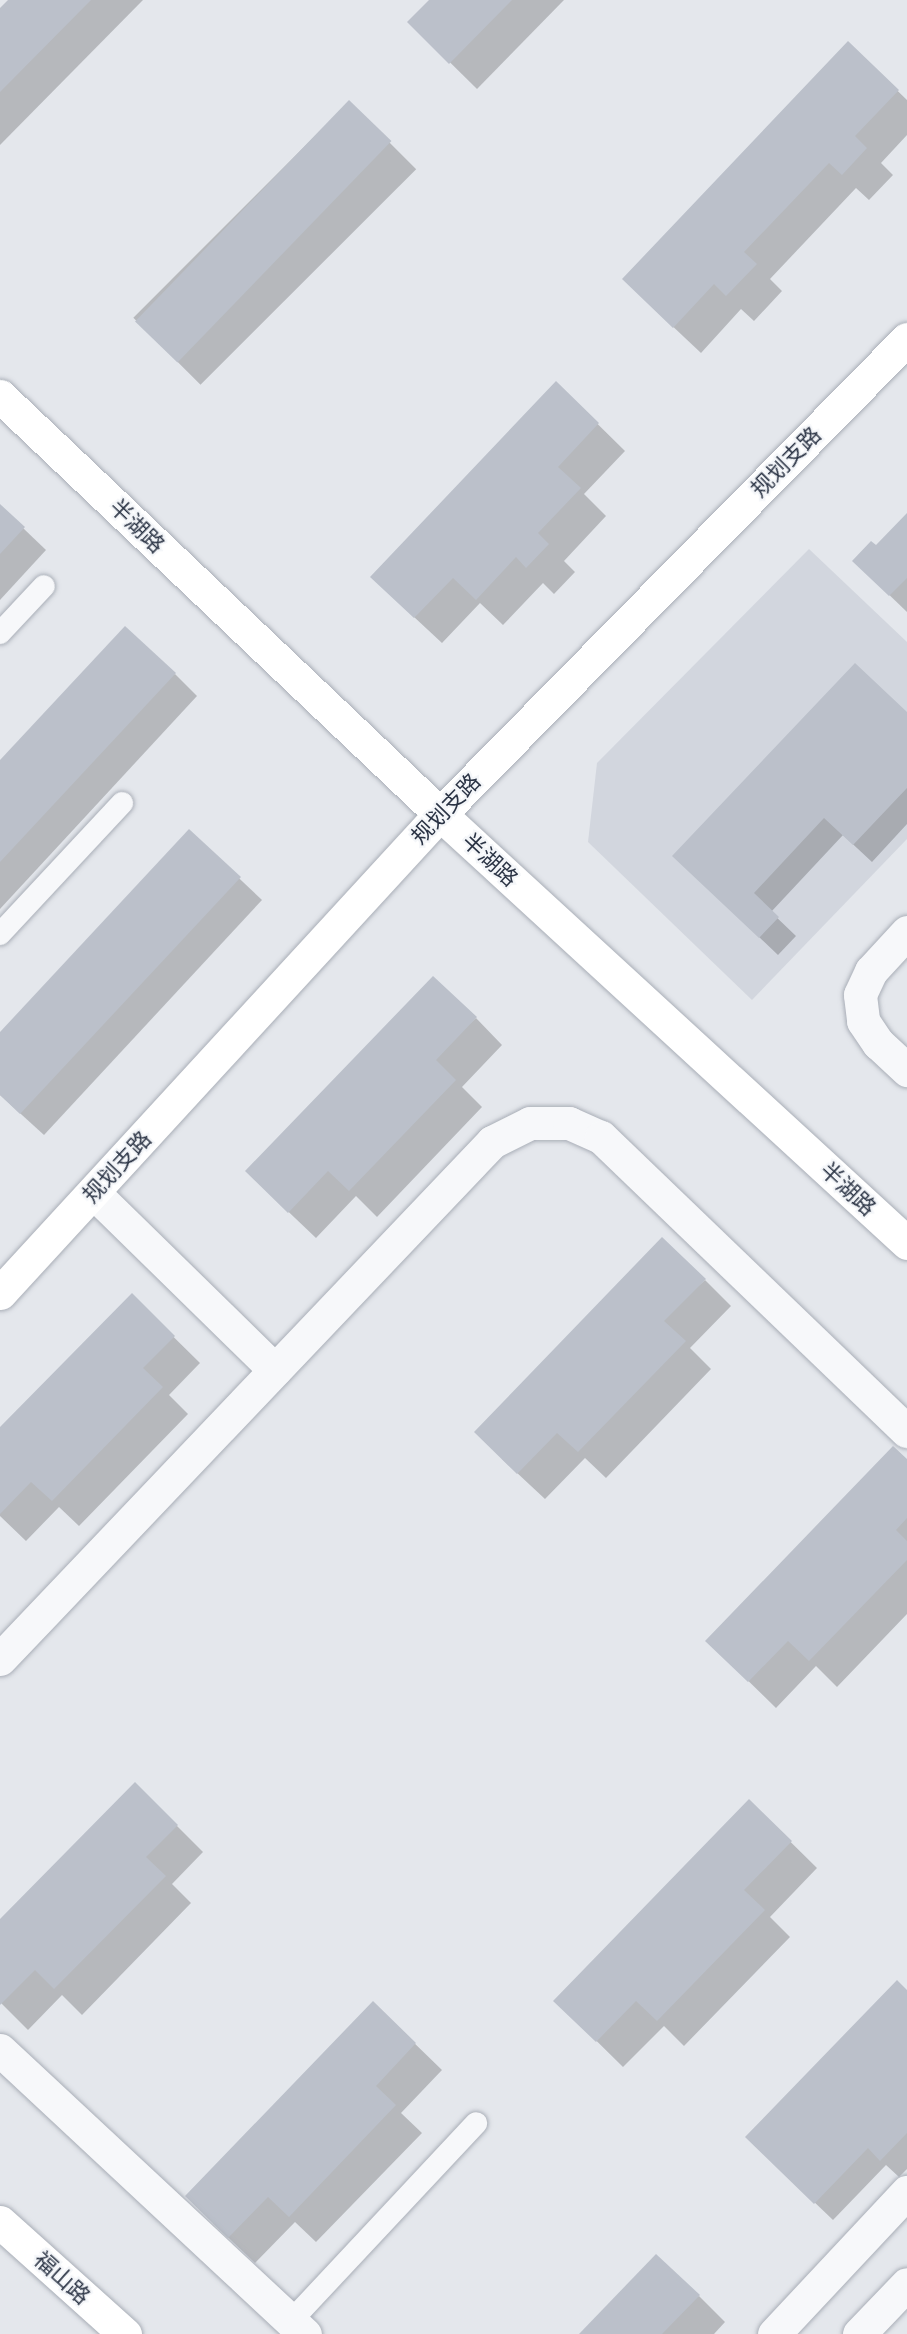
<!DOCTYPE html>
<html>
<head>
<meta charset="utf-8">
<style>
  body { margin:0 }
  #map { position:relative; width:907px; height:2334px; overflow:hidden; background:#e4e7ec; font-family:Signika,"Noto Sans SC",sans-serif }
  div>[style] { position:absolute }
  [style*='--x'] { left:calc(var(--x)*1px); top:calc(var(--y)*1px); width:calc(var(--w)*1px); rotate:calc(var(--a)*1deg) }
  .built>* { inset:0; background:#d2d6de }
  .shadow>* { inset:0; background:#0003; transform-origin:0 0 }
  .building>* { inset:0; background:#bbc0ca; transform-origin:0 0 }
  .roads { filter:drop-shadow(0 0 2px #a9aeb7) drop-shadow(0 0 2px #a9aeb7) }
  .lane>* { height:22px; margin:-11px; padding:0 11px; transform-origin:11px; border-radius:11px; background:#f7f8fa }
  .street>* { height:33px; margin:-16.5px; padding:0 16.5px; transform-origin:16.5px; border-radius:16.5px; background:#f7f8fa }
  .secondary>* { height:33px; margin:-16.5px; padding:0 16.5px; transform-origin:16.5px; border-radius:16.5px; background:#fff }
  span { translate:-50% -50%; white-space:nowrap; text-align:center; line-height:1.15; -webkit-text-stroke:4.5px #f4f6f9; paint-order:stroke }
  .street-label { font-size:22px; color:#2b3445 }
</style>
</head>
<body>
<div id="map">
  <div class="built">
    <div style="clip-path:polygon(809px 549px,907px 642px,907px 839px,752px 1000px,588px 842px,597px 763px)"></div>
  </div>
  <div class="shadow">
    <div style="clip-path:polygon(10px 0,143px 0,0 145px,0 10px)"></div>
    <div style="clip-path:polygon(431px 0,564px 0,477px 89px,409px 22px)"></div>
    <div style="clip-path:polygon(848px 43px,907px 100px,907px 135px,881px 163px,893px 175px,869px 200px,856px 188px,770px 279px,782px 291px,754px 321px,741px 309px,701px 353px,650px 305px)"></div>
    <div style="left:349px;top:102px;width:95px;height:305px;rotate:45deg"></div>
    <div style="clip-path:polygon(556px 383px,625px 451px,584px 494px,606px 516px,564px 561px,575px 572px,554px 594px,543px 583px,503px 625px,480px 603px,442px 643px,399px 603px)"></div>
    <div style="clip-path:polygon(0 506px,46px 550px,0 600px)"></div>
    <div style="clip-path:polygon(907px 515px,907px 612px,881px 587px,876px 547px)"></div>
    <div style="clip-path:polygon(175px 674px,197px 696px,0 909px,0 762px)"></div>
    <div style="clip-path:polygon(907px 714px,907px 824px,872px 862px,843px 835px,771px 912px,796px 936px,778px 955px,692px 873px)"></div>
    <div style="clip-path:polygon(189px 831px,262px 900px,44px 1135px,0 1095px,0 1034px)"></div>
    <div style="clip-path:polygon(476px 1018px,502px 1045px,462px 1087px,482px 1107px,377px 1217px,356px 1196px,316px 1238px,274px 1198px)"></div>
    <div style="clip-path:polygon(705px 1280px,731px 1306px,690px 1348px,711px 1369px,606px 1478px,585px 1458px,545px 1499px,502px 1459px)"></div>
    <div style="clip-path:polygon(132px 1296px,200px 1363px,169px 1395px,188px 1414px,79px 1526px,59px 1507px,26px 1541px,0 1516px,0 1429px)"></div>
    <div style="clip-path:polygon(907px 1461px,907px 1614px,837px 1687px,816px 1666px,776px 1708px,734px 1667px)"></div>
    <div style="clip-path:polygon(135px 1784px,203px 1852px,172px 1884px,191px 1903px,82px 2015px,62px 1995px,28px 2030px,0 2002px,0 1921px)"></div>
    <div style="clip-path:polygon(749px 1801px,817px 1868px,770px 1917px,790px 1937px,684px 2046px,664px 2026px,623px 2067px,556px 2001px)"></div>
    <div style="clip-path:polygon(907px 1992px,907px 2169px,899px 2177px,886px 2165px,833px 2220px,765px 2155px)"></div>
    <div style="clip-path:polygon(373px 2003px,442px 2070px,401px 2113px,422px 2133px,316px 2242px,295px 2222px,255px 2263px,213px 2223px)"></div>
    <div style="clip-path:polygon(699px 2296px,725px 2322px,714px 2334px,581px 2334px)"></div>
  </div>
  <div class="building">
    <div style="clip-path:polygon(8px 0,91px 0,0 92px,0 8px)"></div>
    <div style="clip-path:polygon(429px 0,512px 0,449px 64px,407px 22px)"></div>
    <div style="clip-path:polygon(848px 41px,899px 90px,855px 136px,867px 148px,842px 175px,829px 163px,744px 252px,757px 264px,726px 296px,714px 284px,673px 328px,622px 279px)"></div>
    <div style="left:349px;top:100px;width:59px;height:308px;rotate:44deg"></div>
    <div style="clip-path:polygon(556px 381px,599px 423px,558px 467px,581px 488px,538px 533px,549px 544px,526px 568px,516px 557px,476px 600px,453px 578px,414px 618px,370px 577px)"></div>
    <div style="clip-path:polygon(0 504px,25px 527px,0 554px)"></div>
    <div style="clip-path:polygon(907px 513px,907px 578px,889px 596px,852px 561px,871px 541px,876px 545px)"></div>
    <div style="clip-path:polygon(125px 626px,176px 673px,0 862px,0 760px)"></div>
    <div style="clip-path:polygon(855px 663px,907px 712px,907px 788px,853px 845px,824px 818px,754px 893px,779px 917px,759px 938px,672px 856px)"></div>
    <div style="clip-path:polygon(189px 829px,241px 877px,20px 1114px,0 1095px,0 1032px)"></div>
    <div style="clip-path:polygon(433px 976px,477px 1017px,436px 1060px,456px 1080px,349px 1191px,328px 1171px,288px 1213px,245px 1171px)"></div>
    <div style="clip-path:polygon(662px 1237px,706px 1279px,664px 1321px,686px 1341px,578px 1452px,557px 1433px,517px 1474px,474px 1432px)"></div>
    <div style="clip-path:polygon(132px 1293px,175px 1336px,143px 1368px,163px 1387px,52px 1501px,31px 1482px,0 1514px,0 1427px)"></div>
    <div style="clip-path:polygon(893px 1446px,907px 1459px,907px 1518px,896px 1530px,907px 1541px,907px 1560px,809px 1661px,788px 1641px,748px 1682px,705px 1641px)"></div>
    <div style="clip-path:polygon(135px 1782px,178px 1825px,146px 1857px,166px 1876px,54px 1989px,35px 1970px,0 2005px,0 1919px)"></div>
    <div style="clip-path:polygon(749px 1799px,792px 1841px,744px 1890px,765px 1910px,657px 2021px,636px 2001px,596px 2042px,553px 2001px)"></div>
    <div style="clip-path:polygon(897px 1980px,907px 1990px,907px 2133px,880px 2161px,868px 2148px,814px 2204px,745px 2137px)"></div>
    <div style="clip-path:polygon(373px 2001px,416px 2043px,376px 2086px,396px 2105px,289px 2217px,268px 2197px,228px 2238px,185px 2196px)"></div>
    <div style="clip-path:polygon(656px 2254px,700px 2295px,662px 2334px,579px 2334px)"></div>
  </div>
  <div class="roads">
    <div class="lane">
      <div style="--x:0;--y:633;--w:64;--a:-46.9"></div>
      <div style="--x:0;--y:934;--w:179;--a:-47"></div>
      <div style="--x:291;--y:2321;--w:271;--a:-46.9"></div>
    </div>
    <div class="street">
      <div style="--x:907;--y:932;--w:53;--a:132.7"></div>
      <div style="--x:871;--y:971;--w:26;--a:115"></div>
      <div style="--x:860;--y:995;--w:26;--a:83"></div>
      <div style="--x:863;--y:1021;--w:27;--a:56"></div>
      <div style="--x:878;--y:1043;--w:40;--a:43"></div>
      <div style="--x:94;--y:1193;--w:253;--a:44.4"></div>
      <div style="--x:0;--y:1659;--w:714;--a:-46.42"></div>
      <div style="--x:492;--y:1142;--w:42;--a:-26.6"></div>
      <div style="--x:530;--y:1123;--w:39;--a:0"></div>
      <div style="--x:569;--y:1123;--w:35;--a:24"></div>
      <div style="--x:601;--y:1137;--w:424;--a:43.9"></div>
      <div style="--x:0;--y:2050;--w:417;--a:43"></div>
      <div style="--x:774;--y:2334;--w:195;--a:-46.9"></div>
      <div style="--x:859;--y:2334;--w:69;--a:-46.2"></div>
    </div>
    <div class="secondary">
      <div style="--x:0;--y:396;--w:607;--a:43.53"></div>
      <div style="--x:440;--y:814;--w:634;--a:42.57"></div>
      <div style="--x:0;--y:1293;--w:650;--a:-47.43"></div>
      <div style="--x:440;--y:814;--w:666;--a:-45.49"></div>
      <div style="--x:0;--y:2222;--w:168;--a:41.9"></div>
    </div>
  </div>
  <div class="street-label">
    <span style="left:786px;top:462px;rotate:-45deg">规划支路</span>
    <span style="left:137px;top:526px;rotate:44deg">半湖路</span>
    <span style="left:446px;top:809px;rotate:-46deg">规划支路</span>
    <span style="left:490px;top:860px;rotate:43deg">半湖路</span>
    <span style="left:117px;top:1167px;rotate:-47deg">规划支路</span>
    <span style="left:848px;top:1189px;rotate:43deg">半湖路</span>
    <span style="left:62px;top:2278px;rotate:42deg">福山路</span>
  </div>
</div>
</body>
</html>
